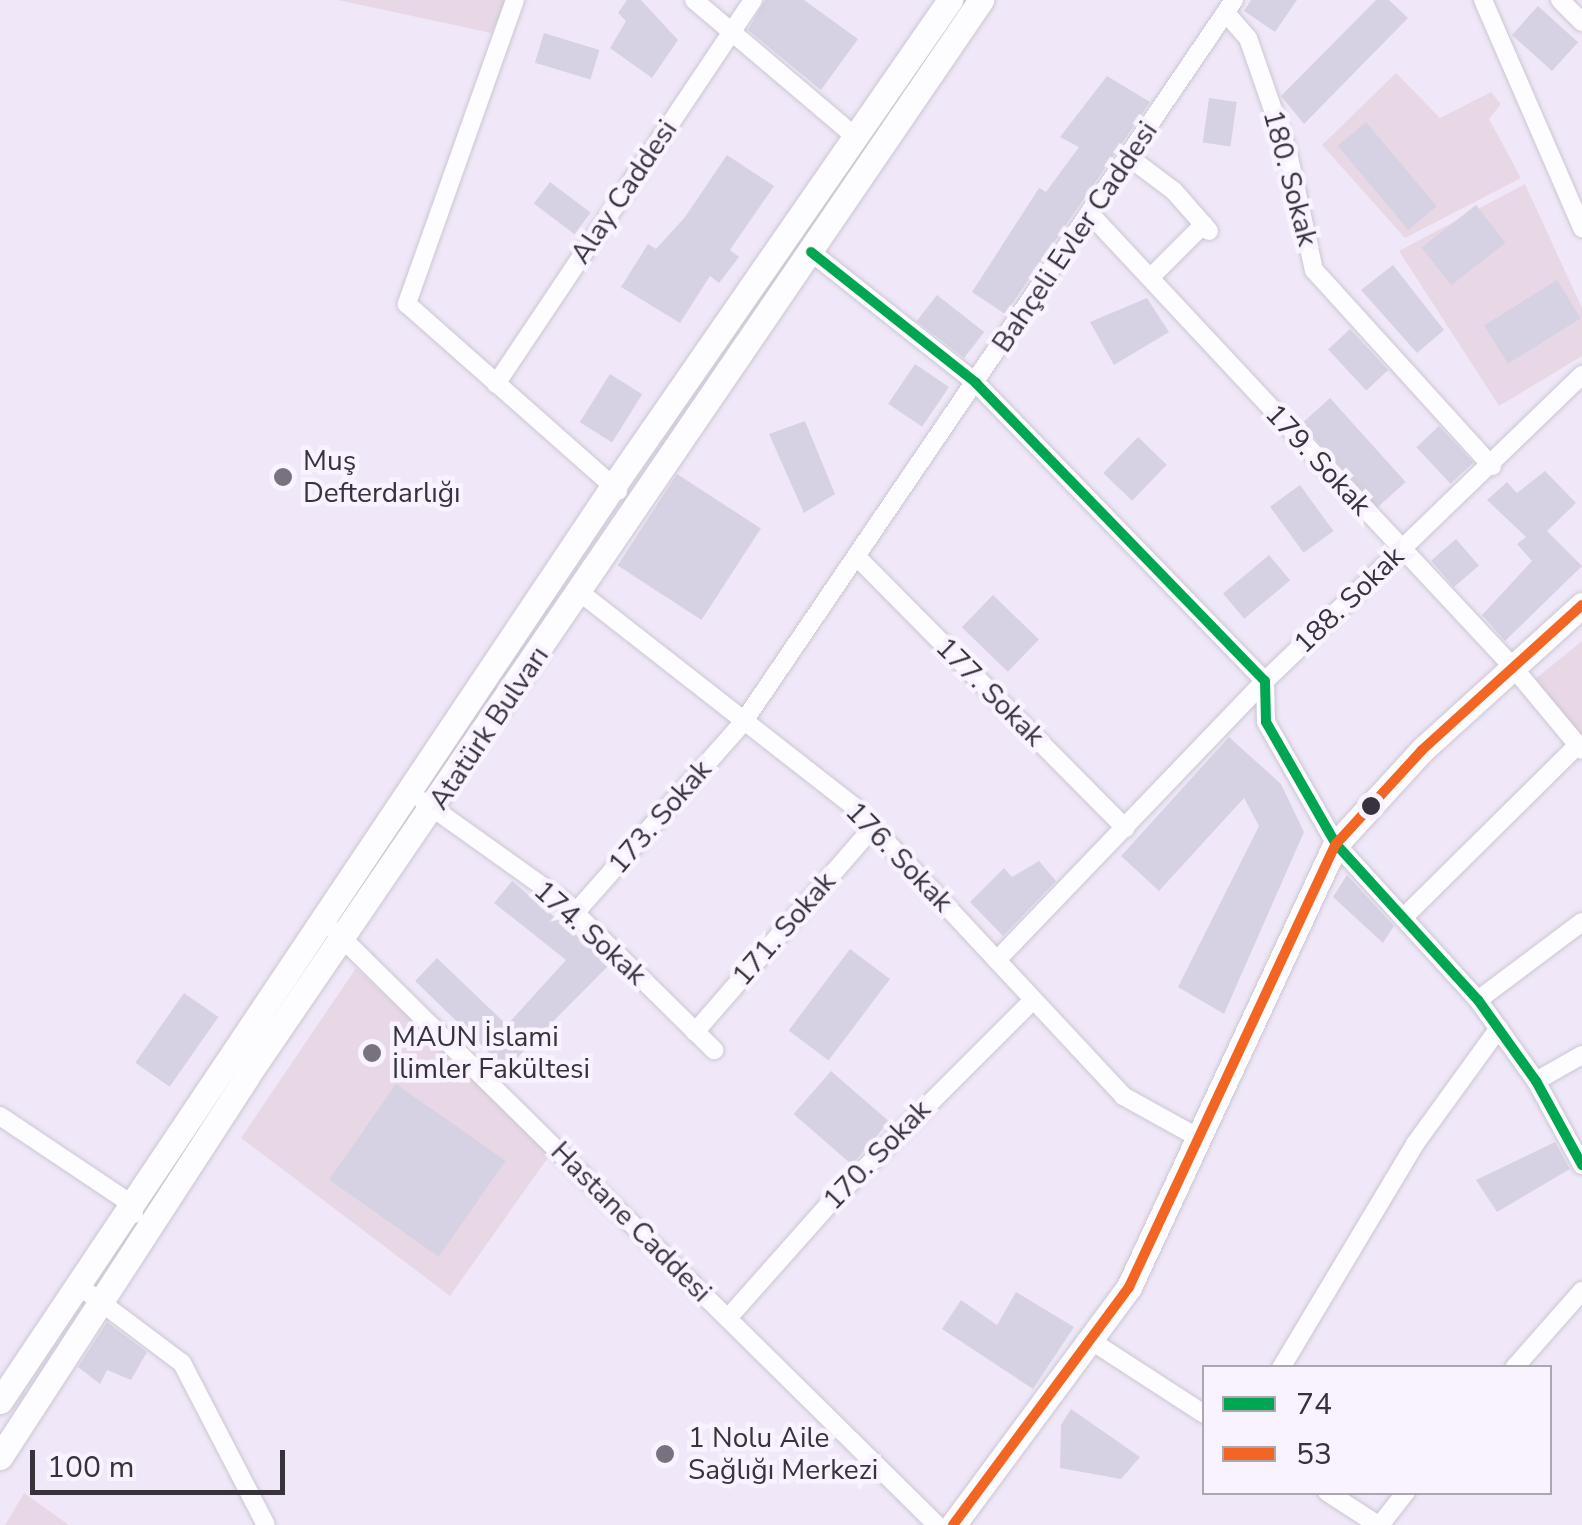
<!DOCTYPE html>
<html>
<head>
<meta charset="utf-8">
<style>
  body { margin:0 }
  #map { position:relative; width:1582px; height:1525px; overflow:hidden; background:#f0e8f8; font-family:"Nunito Sans",sans-serif }
  div>[style] { position:absolute }
  [style*='--x'] { left:calc(var(--x)*1px); top:calc(var(--y)*1px); width:calc(var(--w)*1px); rotate:calc(var(--a)*1deg) }
  .education>* { inset:0; background:#e8d8e5 }
  .building>* { inset:0; background:#d7d2e3; transform-origin:0 0 }
  .roads { filter:drop-shadow(0 0 2px #ccc6d3) drop-shadow(0 0 2px #ccc6d3) }
  .street>* { height:18px; margin:-9px; padding:0 9px; transform-origin:9px; border-radius:9px; background:#fdfcfe }
  .secondary>* { height:25px; margin:-12.5px; padding:0 12.5px; transform-origin:12.5px; border-radius:12.5px; background:#fdfcfe }
  .bus-1>* { height:10px; margin:-5px; padding:0 5px; transform-origin:5px; border-radius:5px; background:#00a651 }
  .bus-2>* { height:10px; margin:-5px; padding:0 5px; transform-origin:5px; border-radius:5px; background:#f26522 }
  .dots>* { width:28px; height:28px; translate:-50% -50%; box-sizing:border-box; border:5px solid #f9f3ff; border-radius:50% }
  span { translate:-50% -50%; white-space:nowrap; text-align:center; line-height:1.15; -webkit-text-stroke:9px #f9f3ff; paint-order:stroke }
  .street-label { font-size:28px; color:#38323d }
  .poi-label { font-size:28px; color:#38323d }
  .left { translate:0 -50%; text-align:left }
  .legend { position:absolute; left:1202px; top:1365px; width:350px; height:130px; box-sizing:border-box; background:#f9f3ff; border:2px solid #aca6b1; margin:0; padding:12px 18px; list-style:none; font-size:30px; color:#38323d }
  .legend li { display:flex; align-items:center; gap:20px; height:50px }
  .legend b { width:50px; border:2px solid #aca6b1 }
  .scale { position:absolute; left:30px; top:1450px; width:255px; height:45px; box-sizing:border-box; border:5px solid #38323d; border-top:0; padding-left:12px; font-size:30px; line-height:35px; white-space:nowrap; color:#38323d; -webkit-text-stroke:8px #f9f3ff; paint-order:stroke }
</style>
</head>
<body>
<div id="map">
  <div class="education">
    <div style="clip-path:polygon(338px 0,508px 0,491px 33px)"></div>
    <div style="clip-path:polygon(1396px 73px,1440px 118px,1491px 92px,1501px 104px,1489px 119px,1521px 178px,1405px 238px,1322px 145px)"></div>
    <div style="clip-path:polygon(1525px 184px,1582px 308px,1582px 356px,1499px 406px,1399px 251px)"></div>
    <div style="clip-path:polygon(1582px 641px,1582px 739px,1534px 680px)"></div>
    <div style="clip-path:polygon(356px 968px,552px 1152px,450px 1296px,241px 1138px)"></div>
    <div style="clip-path:polygon(24px 1493px,69px 1525px,5px 1525px)"></div>
  </div>
  <div class="building">
    <div style="clip-path:polygon(627px 0,641px 0,678px 40px,652px 78px,610px 48px,626px 21px,618px 13px)"></div>
    <div style="clip-path:polygon(765px 0,804px 0,858px 39px,821px 90px,748px 30px)"></div>
    <div style="clip-path:polygon(1251px 0,1297px 0,1275px 32px,1244px 11px)"></div>
    <div style="clip-path:polygon(1376px 0,1389px 0,1408px 18px,1304px 124px,1281px 96px)"></div>
    <div style="left:1538px;top:6px;width:54px;height:39px;rotate:42deg"></div>
    <div style="left:544px;top:33px;width:58px;height:31px;rotate:17deg"></div>
    <div style="clip-path:polygon(1107px 76px,1150px 102px,1005px 314px,972px 292px,1039px 188px,1046px 192px,1079px 147px,1060px 137px)"></div>
    <div style="left:1209px;top:98px;width:28px;height:45px;rotate:8deg"></div>
    <div style="left:1366px;top:122px;width:110px;height:37px;rotate:50deg"></div>
    <div style="clip-path:polygon(727px 155px,774px 186px,730px 250px,739px 257px,719px 283px,710px 276px,680px 323px,621px 287px,648px 244px,656px 249px,685px 217px)"></div>
    <div style="left:550px;top:182px;width:51px;height:27px;rotate:37deg"></div>
    <div style="left:1476px;top:205px;width:48px;height:69px;rotate:52deg"></div>
    <div style="clip-path:polygon(1393px 265px,1444px 330px,1417px 353px,1361px 290px)"></div>
    <div style="left:1557px;top:280px;width:45px;height:86px;rotate:58deg"></div>
    <div style="left:937px;top:295px;width:60px;height:33px;rotate:38deg"></div>
    <div style="clip-path:polygon(1147px 298px,1169px 332px,1114px 365px,1090px 322px)"></div>
    <div style="left:1350px;top:329px;width:56px;height:30px;rotate:47deg"></div>
    <div style="left:915px;top:364px;width:41px;height:48px;rotate:34deg"></div>
    <div style="left:610px;top:374px;width:38px;height:57px;rotate:32deg"></div>
    <div style="left:1330px;top:398px;width:113px;height:38px;rotate:48deg"></div>
    <div style="clip-path:polygon(805px 421px,835px 494px,804px 513px,769px 434px)"></div>
    <div style="left:1439px;top:426px;width:50px;height:31px;rotate:47deg"></div>
    <div style="left:1138px;top:437px;width:40px;height:50px;rotate:44deg"></div>
    <div style="clip-path:polygon(1545px 471px,1576px 503px,1547px 531px,1582px 566px,1505px 641px,1482px 615px,1532px 561px,1517px 544px,1526px 537px,1487px 500px,1507px 482px,1517px 493px)"></div>
    <div style="left:677px;top:474px;width:100px;height:109px;rotate:33deg"></div>
    <div style="left:1300px;top:485px;width:57px;height:37px;rotate:54deg"></div>
    <div style="left:1456px;top:539px;width:35px;height:33px;rotate:49deg"></div>
    <div style="left:1269px;top:555px;width:33px;height:60px;rotate:50deg"></div>
    <div style="left:993px;top:595px;width:64px;height:45px;rotate:44deg"></div>
    <div style="clip-path:polygon(1229px 737px,1281px 784px,1304px 832px,1224px 1014px,1178px 987px,1259px 826px,1244px 798px,1159px 891px,1121px 856px)"></div>
    <div style="clip-path:polygon(1039px 861px,1056px 881px,1003px 936px,970px 902px,1004px 868px,1012px 877px)"></div>
    <div style="clip-path:polygon(1347px 875px,1394px 926px,1383px 943px,1333px 897px)"></div>
    <div style="clip-path:polygon(512px 881px,610px 964px,506px 1069px,415px 981px,437px 958px,507px 1025px,566px 960px,494px 903px)"></div>
    <div style="left:850px;top:949px;width:50px;height:102px;rotate:37deg"></div>
    <div style="left:184px;top:993px;width:42px;height:85px;rotate:35deg"></div>
    <div style="left:831px;top:1071px;width:77px;height:57px;rotate:41deg"></div>
    <div style="left:396px;top:1084px;width:134px;height:117px;rotate:35deg"></div>
    <div style="clip-path:polygon(1555px 1142px,1570px 1169px,1497px 1212px,1476px 1180px)"></div>
    <div style="clip-path:polygon(1016px 1292px,1074px 1327px,1033px 1389px,942px 1329px,961px 1300px,997px 1325px)"></div>
    <div style="clip-path:polygon(107px 1322px,147px 1352px,131px 1380px,107px 1370px,100px 1384px,78px 1367px)"></div>
    <div style="clip-path:polygon(1071px 1409px,1140px 1457px,1121px 1479px,1060px 1468px,1061px 1425px)"></div>
  </div>
  <div class="roads">
    <div class="street">
      <div style="--x:515;--y:0;--w:323;--a:109.6"></div>
      <div style="--x:407;--y:304;--w:282;--a:41.5"></div>
      <div style="--x:694;--y:0;--w:214;--a:40.3"></div>
      <div style="--x:1483;--y:0;--w:249;--a:66.5"></div>
      <div style="--x:1560;--y:0;--w:31;--a:45"></div>
      <div style="--x:1226;--y:13;--w:33;--a:49"></div>
      <div style="--x:1248;--y:38;--w:122;--a:70.8"></div>
      <div style="--x:1288;--y:153;--w:120;--a:77.5"></div>
      <div style="--x:1314;--y:270;--w:265;--a:47.8"></div>
      <div style="--x:1130;--y:158;--w:55;--a:36.9"></div>
      <div style="--x:1174;--y:191;--w:53;--a:48.8"></div>
      <div style="--x:1092;--y:216;--w:616;--a:46.97"></div>
      <div style="--x:1512;--y:666;--w:109;--a:50.2"></div>
      <div style="--x:811;--y:252;--w:211;--a:38.4"></div>
      <div style="--x:976;--y:383;--w:415;--a:45.9"></div>
      <div style="--x:1265;--y:681;--w:41;--a:88.6"></div>
      <div style="--x:1266;--y:722;--w:141;--a:60.2"></div>
      <div style="--x:1336;--y:844;--w:211;--a:47.7"></div>
      <div style="--x:1478;--y:1000;--w:100;--a:54.4"></div>
      <div style="--x:1536;--y:1081;--w:96;--a:61.3"></div>
      <div style="--x:1150;--y:278;--w:76;--a:-45"></div>
      <div style="--x:496;--y:384;--w:462;--a:-56.2"></div>
      <div style="--x:856;--y:556;--w:383;--a:45.3"></div>
      <div style="--x:582;--y:594;--w:344;--a:38"></div>
      <div style="--x:853;--y:806;--w:396;--a:47"></div>
      <div style="--x:1123;--y:1096;--w:87;--a:28.9"></div>
      <div style="--x:423;--y:801;--w:171;--a:35.5"></div>
      <div style="--x:562;--y:900;--w:214;--a:44.6"></div>
      <div style="--x:575;--y:913;--w:256;--a:-48.6"></div>
      <div style="--x:744;--y:721;--w:872;--a:-55.8"></div>
      <div style="--x:1405;--y:916;--w:243;--a:-44.7"></div>
      <div style="--x:335;--y:931;--w:846;--a:44.62"></div>
      <div style="--x:997;--y:960;--w:387;--a:-46.2"></div>
      <div style="--x:1265;--y:681;--w:441;--a:-44"></div>
      <div style="--x:1478;--y:1000;--w:130;--a:-36.9"></div>
      <div style="--x:695;--y:1032;--w:271;--a:-49"></div>
      <div style="--x:1536;--y:1081;--w:53;--a:-29.5"></div>
      <div style="--x:0;--y:1116;--w:160;--a:33.8"></div>
      <div style="--x:133;--y:1205;--w:9;--a:84"></div>
      <div style="--x:78;--y:1285;--w:130;--a:36.9"></div>
      <div style="--x:182;--y:1363;--w:182;--a:62.6"></div>
      <div style="--x:728;--y:1318;--w:157;--a:-48.4"></div>
      <div style="--x:832;--y:1201;--w:284;--a:-45"></div>
      <div style="--x:1090;--y:1340;--w:136;--a:33"></div>
      <div style="--x:1281;--y:1368;--w:261;--a:-59.1"></div>
      <div style="--x:1415;--y:1144;--w:143;--a:-54.1"></div>
      <div style="--x:1514;--y:1368;--w:103;--a:-48.6"></div>
      <div style="--x:1327;--y:1492;--w:61;--a:32.9"></div>
      <div style="--x:1380;--y:1525;--w:42;--a:-51.8"></div>
    </div>
    <div class="secondary">
      <div style="--x:0;--y:1401;--w:1099;--a:-56.17"></div>
      <div style="--x:612;--y:488;--w:594;--a:-55.29"></div>
      <div style="--x:0;--y:1457;--w:454;--a:-57"></div>
      <div style="--x:247;--y:1076;--w:1303;--a:-55.7"></div>
      <div style="--x:953;--y:1525;--w:296;--a:-53.5"></div>
      <div style="--x:1129;--y:1287;--w:489;--a:-65"></div>
      <div style="--x:1336;--y:844;--w:127;--a:-47.5"></div>
      <div style="--x:1422;--y:750;--w:216;--a:-42.2"></div>
    </div>
  </div>
  <div class="bus-1">
    <div style="--x:811;--y:252;--w:211;--a:38.4"></div>
    <div style="--x:976;--y:383;--w:415;--a:45.9"></div>
    <div style="--x:1265;--y:681;--w:41;--a:88.6"></div>
    <div style="--x:1266;--y:722;--w:141;--a:60.2"></div>
    <div style="--x:1336;--y:844;--w:211;--a:47.7"></div>
    <div style="--x:1478;--y:1000;--w:100;--a:54.4"></div>
    <div style="--x:1536;--y:1081;--w:96;--a:61.3"></div>
  </div>
  <div class="bus-2">
    <div style="--x:953;--y:1525;--w:296;--a:-53.5"></div>
    <div style="--x:1129;--y:1287;--w:489;--a:-65"></div>
    <div style="--x:1336;--y:844;--w:127;--a:-47.5"></div>
    <div style="--x:1422;--y:750;--w:216;--a:-42.2"></div>
  </div>
  <div class="dots">
    <div style="left:283px;top:477px;background:#78727e"></div>
    <div style="left:1371px;top:806px;background:#38323d"></div>
    <div style="left:372px;top:1053px;background:#78727e"></div>
    <div style="left:665px;top:1454px;background:#78727e"></div>
  </div>
  <div class="street-label">
    <span style="left:1290px;top:178px;rotate:75deg">180. Sokak</span>
    <span style="left:624px;top:192px;rotate:-56deg">Alay Caddesi</span>
    <span style="left:1075px;top:237px;rotate:-56deg">Bahçeli Evler Caddesi</span>
    <span style="left:1318px;top:460px;rotate:47deg">179. Sokak</span>
    <span style="left:1349px;top:600px;rotate:-44deg">188. Sokak</span>
    <span style="left:990px;top:692px;rotate:45deg">177. Sokak</span>
    <span style="left:489px;top:728px;rotate:-56deg">Atatürk Bulvarı</span>
    <span style="left:660px;top:817px;rotate:-49deg">173. Sokak</span>
    <span style="left:899px;top:857px;rotate:46deg">176. Sokak</span>
    <span style="left:784px;top:929px;rotate:-49deg">171. Sokak</span>
    <span style="left:590px;top:933px;rotate:42deg">174. Sokak</span>
    <span style="left:877px;top:1155px;rotate:-46deg">170. Sokak</span>
    <span style="left:631px;top:1222px;rotate:45deg">Hastane Caddesi</span>
  </div>
  <div class="poi-label">
    <span class="left" style="left:303px;top:477px">Muş<br>Defterdarlığı</span>
    <span class="left" style="left:392px;top:1053px">MAUN İslami<br>İlimler Fakültesi</span>
    <span class="left" style="left:688px;top:1454px">1 Nolu Aile<br>Sağlığı Merkezi</span>
  </div>
  <ul class="legend">
  <li><b style="height:12px;background:#00a651"></b>74</li>
  <li><b style="height:12px;background:#f26522"></b>53</li>
  </ul>
  <div class="scale">100 m</div>
</div>
</body>
</html>
